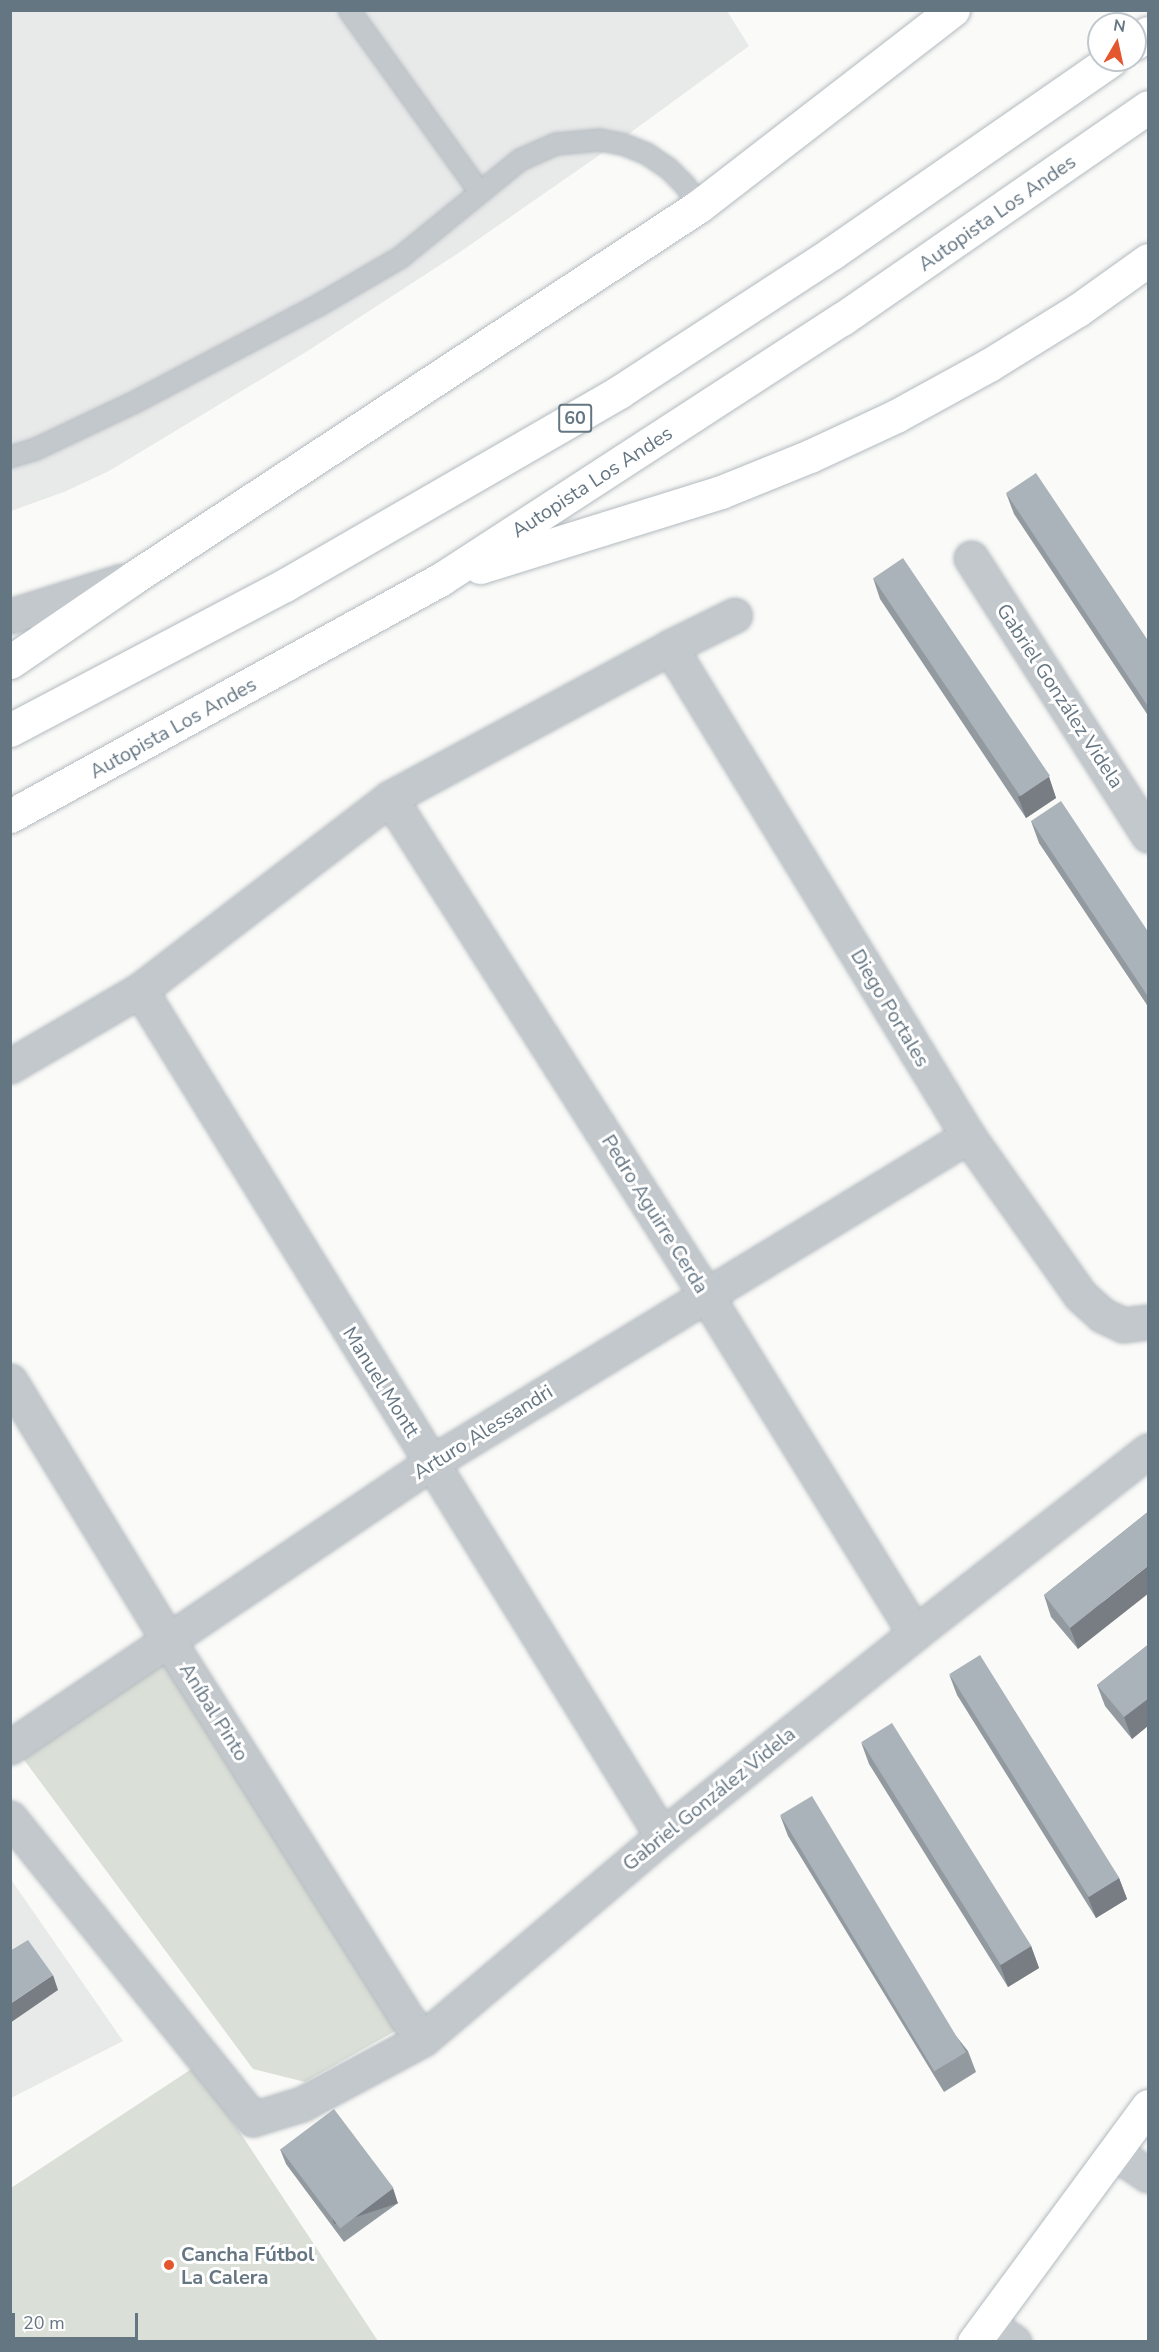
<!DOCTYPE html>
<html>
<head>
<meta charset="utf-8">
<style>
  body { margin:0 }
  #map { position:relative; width:1159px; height:2352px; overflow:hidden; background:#fafaf8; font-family:"Nunito Sans",sans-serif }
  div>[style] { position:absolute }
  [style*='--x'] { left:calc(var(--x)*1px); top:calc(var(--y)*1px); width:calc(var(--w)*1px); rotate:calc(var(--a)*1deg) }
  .built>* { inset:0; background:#e8e9e9 }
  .green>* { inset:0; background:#dadfd7 }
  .roads { filter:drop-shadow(0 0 2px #b3babf) drop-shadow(0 0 2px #b3babf) }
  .lane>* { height:20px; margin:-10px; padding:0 10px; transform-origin:10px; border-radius:10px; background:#c3c8cc }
  .street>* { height:33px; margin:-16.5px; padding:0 16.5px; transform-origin:16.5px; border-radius:16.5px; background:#c3c8cc }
  .secondary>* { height:33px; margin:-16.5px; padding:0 16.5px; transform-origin:16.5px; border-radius:16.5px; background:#fff }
  .highway>* { height:33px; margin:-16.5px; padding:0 16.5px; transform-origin:16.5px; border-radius:16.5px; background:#fff }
  .wall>* { inset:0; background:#929a9f }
  .shaded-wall>* { inset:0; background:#777d82; transform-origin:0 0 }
  .building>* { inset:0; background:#aab3b9; transform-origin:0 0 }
  .dots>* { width:16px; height:16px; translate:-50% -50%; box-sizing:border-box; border:3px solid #fff; border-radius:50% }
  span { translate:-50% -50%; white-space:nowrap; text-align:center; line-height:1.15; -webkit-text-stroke:6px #fff; paint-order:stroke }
  .shield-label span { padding:2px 4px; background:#fff; border:2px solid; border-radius:4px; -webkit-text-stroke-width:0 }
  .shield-label { font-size:18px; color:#657683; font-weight:700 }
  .street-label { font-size:20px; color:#657683 }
  .poi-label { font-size:20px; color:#657683; font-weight:700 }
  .left { translate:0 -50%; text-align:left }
  .frame { position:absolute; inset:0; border:12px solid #657683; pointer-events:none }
  .north { position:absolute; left:1087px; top:12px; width:60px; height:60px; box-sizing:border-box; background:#fff; border:2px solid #c1c8cd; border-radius:50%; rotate:9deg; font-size:16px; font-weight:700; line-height:24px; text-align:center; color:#657683 }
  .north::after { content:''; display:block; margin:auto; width:21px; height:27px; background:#e4572e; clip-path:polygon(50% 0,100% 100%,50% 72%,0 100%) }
  .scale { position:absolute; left:12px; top:2313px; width:126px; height:27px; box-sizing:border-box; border:3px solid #657683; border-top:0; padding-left:8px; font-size:18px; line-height:21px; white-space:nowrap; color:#657683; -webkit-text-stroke:4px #fff; paint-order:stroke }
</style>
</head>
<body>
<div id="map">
  <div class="built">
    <div style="clip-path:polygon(11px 11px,727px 11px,749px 46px,604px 152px,457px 254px,306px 352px,109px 471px,64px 492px,11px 511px)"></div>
    <div style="clip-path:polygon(10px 1878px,123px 2041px,11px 2098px,10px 2098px)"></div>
  </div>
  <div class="green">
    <div style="clip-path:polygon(168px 1659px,397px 2030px,305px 2082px,253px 2069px,19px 1753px)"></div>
    <div style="clip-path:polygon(196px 2066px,378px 2341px,11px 2342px,11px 2188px)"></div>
  </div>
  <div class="roads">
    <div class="lane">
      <div style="--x:349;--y:10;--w:224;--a:54.3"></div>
      <div style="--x:10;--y:457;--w:27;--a:-17"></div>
      <div style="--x:36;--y:449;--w:112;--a:-25.4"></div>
      <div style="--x:137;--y:401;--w:206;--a:-27.8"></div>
      <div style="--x:319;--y:305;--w:95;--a:-30.3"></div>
      <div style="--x:401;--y:257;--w:154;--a:-39.2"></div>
      <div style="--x:520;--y:160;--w:39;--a:-24"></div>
      <div style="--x:556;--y:144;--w:44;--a:-5.2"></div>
      <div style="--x:600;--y:140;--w:25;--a:11"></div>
      <div style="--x:625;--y:145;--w:24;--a:22"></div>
      <div style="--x:647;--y:154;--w:25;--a:34"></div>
      <div style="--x:668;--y:168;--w:24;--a:45"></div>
      <div style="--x:685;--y:185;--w:25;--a:56"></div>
    </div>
    <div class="street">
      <div style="--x:971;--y:558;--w:329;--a:57.4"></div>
      <div style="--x:10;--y:616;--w:117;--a:-17.4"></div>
      <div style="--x:670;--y:647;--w:573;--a:58.64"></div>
      <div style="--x:968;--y:1136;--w:194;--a:54.8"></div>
      <div style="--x:1080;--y:1295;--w:30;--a:42"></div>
      <div style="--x:1102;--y:1315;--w:23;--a:25"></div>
      <div style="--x:1123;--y:1325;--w:25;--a:-7"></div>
      <div style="--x:390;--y:798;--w:589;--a:57.55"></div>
      <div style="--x:706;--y:1295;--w:397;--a:58.3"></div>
      <div style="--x:140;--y:990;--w:994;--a:58.32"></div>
      <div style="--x:10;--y:1066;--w:151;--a:-30.3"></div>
      <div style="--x:140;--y:990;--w:315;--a:-37.5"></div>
      <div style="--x:390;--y:798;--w:318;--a:-28.3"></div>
      <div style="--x:670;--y:647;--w:72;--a:-26.2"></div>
      <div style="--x:10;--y:1381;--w:303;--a:58.6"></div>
      <div style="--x:168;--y:1640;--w:447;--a:57.7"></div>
      <div style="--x:407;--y:2018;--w:26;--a:53"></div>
      <div style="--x:10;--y:1747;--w:508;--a:-34"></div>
      <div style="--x:431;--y:1463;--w:629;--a:-31.34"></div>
      <div style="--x:10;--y:1818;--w:387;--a:51.1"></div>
      <div style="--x:253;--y:2119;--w:51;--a:-17"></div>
      <div style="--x:302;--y:2104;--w:137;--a:-28.2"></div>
      <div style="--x:423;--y:2039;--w:314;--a:-40.3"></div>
      <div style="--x:662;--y:1836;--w:324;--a:-38.7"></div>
      <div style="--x:915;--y:1633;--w:296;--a:-38"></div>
      <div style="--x:1114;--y:2152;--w:41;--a:34.1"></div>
      <div style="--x:988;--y:2324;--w:32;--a:35"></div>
    </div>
    <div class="secondary">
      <div style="--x:974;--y:2342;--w:293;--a:-53.6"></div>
    </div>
    <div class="highway">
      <div style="--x:1135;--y:43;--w:16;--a:-38"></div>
      <div style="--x:480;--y:567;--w:252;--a:-17.3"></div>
      <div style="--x:721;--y:492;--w:96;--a:-22"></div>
      <div style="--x:810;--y:456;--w:95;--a:-24.9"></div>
      <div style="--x:896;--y:416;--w:106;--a:-28.7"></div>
      <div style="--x:989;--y:365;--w:105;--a:-31.7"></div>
      <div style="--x:1078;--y:310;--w:86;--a:-35.5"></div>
      <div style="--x:10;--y:662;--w:149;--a:-34.3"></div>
      <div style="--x:133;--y:578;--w:677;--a:-33.31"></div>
      <div style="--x:699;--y:206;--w:321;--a:-37.7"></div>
      <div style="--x:10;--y:730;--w:311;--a:-27.8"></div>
      <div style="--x:285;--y:585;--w:386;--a:-30"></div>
      <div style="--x:619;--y:392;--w:254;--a:-33.1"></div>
      <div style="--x:832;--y:253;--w:339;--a:-34.7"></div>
      <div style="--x:10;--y:816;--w:492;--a:-28.8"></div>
      <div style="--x:441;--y:579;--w:478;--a:-33"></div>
      <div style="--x:842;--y:319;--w:372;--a:-34.7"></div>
    </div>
  </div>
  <div class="wall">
    <div style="clip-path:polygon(1006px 493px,1149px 642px,1149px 717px,1014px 514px)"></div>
    <div style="clip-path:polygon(873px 578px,1049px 777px,1056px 798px,1026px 818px,880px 599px)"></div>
    <div style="clip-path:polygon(1031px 821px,1149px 933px,1149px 1008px,1039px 843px)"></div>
    <div style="clip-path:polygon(1149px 1511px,1078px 1649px,1051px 1617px,1044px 1595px)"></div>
    <div style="clip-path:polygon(1149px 1644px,1149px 1725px,1132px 1739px,1105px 1706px,1097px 1685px)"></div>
    <div style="clip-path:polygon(949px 1674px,1119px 1878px,1127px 1899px,1096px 1918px,957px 1695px)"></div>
    <div style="clip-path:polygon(861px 1742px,1031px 1946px,1039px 1968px,1008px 1987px,869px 1764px)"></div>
    <div style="clip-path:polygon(780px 1815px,968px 2051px,976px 2072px,944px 2092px,788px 1836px)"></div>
    <div style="clip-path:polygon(280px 2149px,398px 2203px,344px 2242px,286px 2164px)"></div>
  </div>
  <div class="shaded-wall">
    <div style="clip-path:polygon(1049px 777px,1056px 798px,1026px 818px,1018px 797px)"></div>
    <div style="clip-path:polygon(1149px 1565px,1149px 1593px,1078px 1649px,1070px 1628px)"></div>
    <div style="clip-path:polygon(1149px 1698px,1149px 1725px,1132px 1739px,1124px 1717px)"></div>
    <div style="clip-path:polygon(1119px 1878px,1127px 1899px,1096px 1918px,1088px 1897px)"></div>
    <div style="clip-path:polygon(1031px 1946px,1039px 1968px,1008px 1987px,1000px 1965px)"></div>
    <div style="clip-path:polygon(53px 1975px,58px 1990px,10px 2023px,10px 2004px)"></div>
    <div style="left:393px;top:2188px;width:16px;height:67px;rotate:72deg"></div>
  </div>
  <div class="building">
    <div style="clip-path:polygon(1036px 473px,1149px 642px,1149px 708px,1006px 493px)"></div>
    <div style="left:903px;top:558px;width:263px;height:36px;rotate:56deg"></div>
    <div style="clip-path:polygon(1061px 801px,1149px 933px,1149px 998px,1031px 821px)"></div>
    <div style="clip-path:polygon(1149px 1511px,1149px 1565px,1070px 1628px,1044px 1595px)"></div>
    <div style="clip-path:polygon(1149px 1644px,1149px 1698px,1124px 1717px,1097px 1685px)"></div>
    <div style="left:980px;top:1655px;width:263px;height:36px;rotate:58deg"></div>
    <div style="left:892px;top:1723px;width:263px;height:36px;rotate:58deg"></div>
    <div style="left:812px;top:1796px;width:299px;height:37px;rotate:59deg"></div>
    <div style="clip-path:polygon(28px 1940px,53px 1975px,10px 2004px,10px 1951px)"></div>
    <div style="left:334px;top:2109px;width:99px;height:67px;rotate:53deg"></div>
  </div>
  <div class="dots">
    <div style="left:169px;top:2265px;background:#e4572e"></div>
  </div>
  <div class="shield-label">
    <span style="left:575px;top:418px">60</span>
  </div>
  <div class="street-label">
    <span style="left:997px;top:213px;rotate:-35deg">Autopista Los Andes</span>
    <span style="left:592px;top:482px;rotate:-33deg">Autopista Los Andes</span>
    <span style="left:1060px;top:696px;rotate:57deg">Gabriel González Videla</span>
    <span style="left:173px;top:728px;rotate:-29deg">Autopista Los Andes</span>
    <span style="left:890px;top:1008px;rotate:59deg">Diego Portales</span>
    <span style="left:655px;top:1214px;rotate:58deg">Pedro Aguirre Cerda</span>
    <span style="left:381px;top:1382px;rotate:58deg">Manuel Montt</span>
    <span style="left:483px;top:1432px;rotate:-32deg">Arturo Alessandri</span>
    <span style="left:214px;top:1712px;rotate:58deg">Aníbal Pinto</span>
    <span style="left:709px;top:1799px;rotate:-39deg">Gabriel González Videla</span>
  </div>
  <div class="poi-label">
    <span class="left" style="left:181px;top:2266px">Cancha Fútbol<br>La Calera</span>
  </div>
  <div class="frame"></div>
  <div class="north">N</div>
  <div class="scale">20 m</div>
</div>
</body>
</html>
